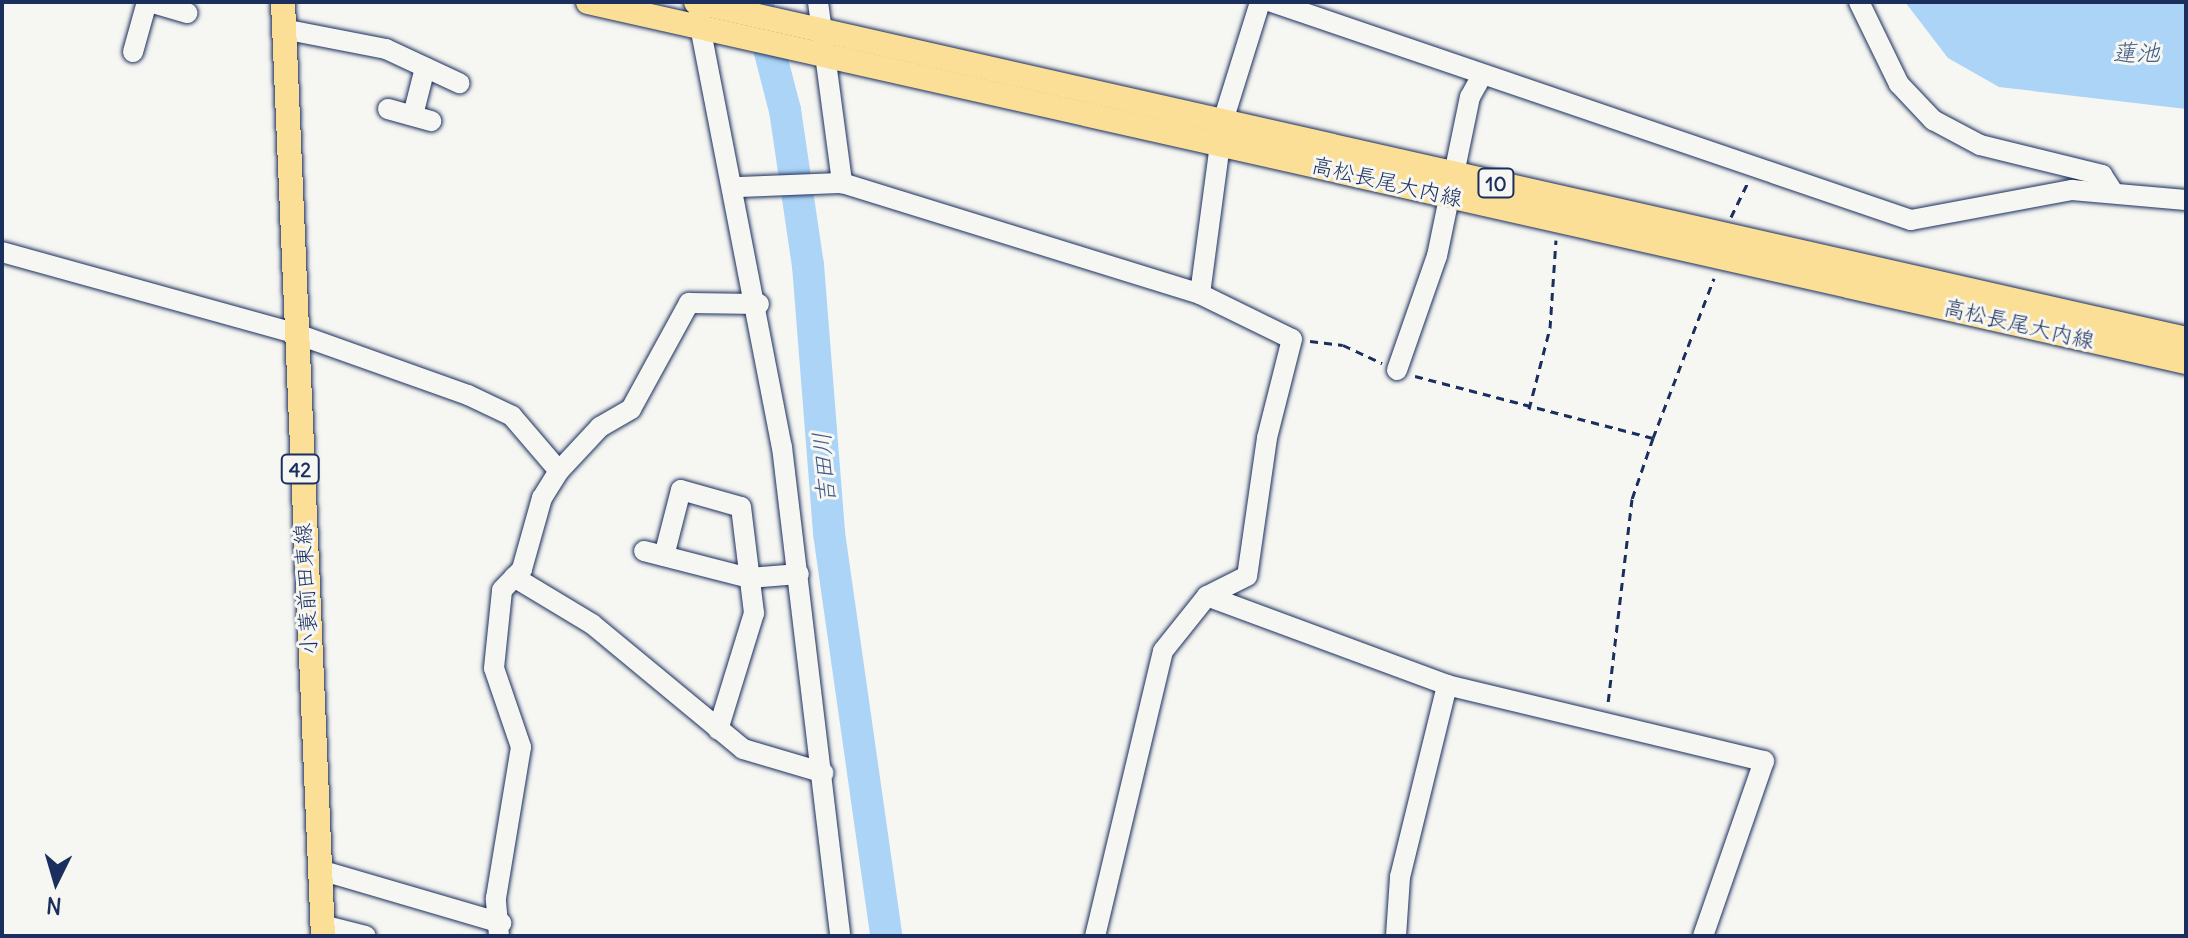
<!DOCTYPE html>
<html>
<head>
<meta charset="utf-8">
<style>
  body { margin:0 }
  #map { position:relative; width:2188px; height:938px; overflow:hidden; background:#f6f6f2; font-family:Delius,"Klee One",sans-serif }
  div>[style] { position:absolute }
  [style*='--x'] { left:calc(var(--x)*1px); top:calc(var(--y)*1px); width:calc(var(--w)*1px); rotate:calc(var(--a)*1deg) }
  .water>* { inset:0; background:#abd4f6 }
  .river>* { height:32px; margin:-16px; padding:0 16px; transform-origin:16px; border-radius:16px; background:#abd4f6 }
  .path>* { height:3px; margin-top:-1.5px; transform-origin:0; background:repeating-linear-gradient(90deg,#1b2f5e 0 8px,transparent 0 14px) }
  .roads { filter:drop-shadow(0 0 2px #1b2f5e) drop-shadow(0 0 2px #1b2f5e) }
  .minor>* { height:20px; margin:-10px; padding:0 10px; transform-origin:10px; border-radius:10px; background:#f6f6f2 }
  .major>* { height:24px; margin:-12px; padding:0 12px; transform-origin:12px; border-radius:12px; background:#fbdf96 }
  span { translate:-50% -50%; white-space:nowrap; text-align:center; line-height:1.15; -webkit-text-stroke:6px #f6f6f2; paint-order:stroke }
  .shield-label span { padding:2px 6px; background:#f6f6f2; border:2px solid; border-radius:6px; -webkit-text-stroke-width:0 }
  .shield-label { font-size:20px; color:#1b2f5e; font-weight:700 }
  .street-label { font-size:22px; color:#1b2f5e }
  .water-label { font-size:24px; color:#3f5884; font-style:italic }
  .frame { position:absolute; inset:0; border:4px solid #1b2f5e; pointer-events:none }
  .north { position:absolute; left:16px; top:842px; width:80px; height:80px; -webkit-text-stroke:6px #f6f6f2; paint-order:stroke; rotate:185deg; font-size:22px; font-weight:700; line-height:32px; text-align:center; color:#1b2f5e }
  .north::after { content:''; display:block; margin:auto; width:28px; height:36px; background:#1b2f5e; clip-path:polygon(50% 0,100% 100%,50% 72%,0 100%) }
</style>
</head>
<body>
<div id="map">
  <div class="water">
    <div style="clip-path:polygon(1905px 2px,2186px 2px,2186px 109px,1999px 87px,1948px 58px)"></div>
  </div>
  <div class="river">
    <div style="--x:757;--y:2;--w:112;--a:75.5"></div>
    <div style="--x:785;--y:110;--w:157;--a:81.6"></div>
    <div style="--x:808;--y:265;--w:269;--a:85.5"></div>
    <div style="--x:829;--y:533;--w:407;--a:81.9"></div>
  </div>
  <div class="path">
    <div style="--x:1731;--y:217;--w:37;--a:-64"></div>
    <div style="--x:1310;--y:341;--w:33;--a:7"></div>
    <div style="--x:1343;--y:345;--w:43;--a:24.8"></div>
    <div style="--x:1415;--y:376;--w:246;--a:14.6"></div>
    <div style="--x:1653;--y:438;--w:65;--a:109"></div>
    <div style="--x:1632;--y:499;--w:205;--a:96.7"></div>
    <div style="--x:1529;--y:409;--w:84;--a:-75.5"></div>
    <div style="--x:1550;--y:328;--w:88;--a:-86.1"></div>
    <div style="--x:1653;--y:438;--w:171;--a:-69.1"></div>
  </div>
  <div class="roads">
    <div class="minor">
      <div style="--x:149;--y:2;--w:40;--a:16"></div>
      <div style="--x:818;--y:2;--w:183;--a:82.4"></div>
      <div style="--x:1272;--y:2;--w:675;--a:18.84"></div>
      <div style="--x:1911;--y:220;--w:164;--a:-10.6"></div>
      <div style="--x:2072;--y:190;--w:114;--a:5"></div>
      <div style="--x:1859;--y:2;--w:91;--a:64"></div>
      <div style="--x:1899;--y:84;--w:50;--a:46.6"></div>
      <div style="--x:1933;--y:120;--w:53;--a:28"></div>
      <div style="--x:1980;--y:145;--w:126;--a:13.8"></div>
      <div style="--x:2102;--y:175;--w:20;--a:57"></div>
      <div style="--x:698;--y:16;--w:439;--a:79"></div>
      <div style="--x:782;--y:447;--w:492;--a:83.2"></div>
      <div style="--x:283;--y:29;--w:105;--a:11"></div>
      <div style="--x:386;--y:49;--w:81;--a:25"></div>
      <div style="--x:133;--y:52;--w:52;--a:-74.4"></div>
      <div style="--x:388;--y:109;--w:45;--a:15.6"></div>
      <div style="--x:413;--y:115;--w:49;--a:-75.7"></div>
      <div style="--x:737;--y:187;--w:105;--a:-2.2"></div>
      <div style="--x:842;--y:183;--w:375;--a:17.2"></div>
      <div style="--x:1200;--y:294;--w:102;--a:26.1"></div>
      <div style="--x:1292;--y:339;--w:102;--a:104.2"></div>
      <div style="--x:1267;--y:438;--w:139;--a:98.2"></div>
      <div style="--x:1247;--y:576;--w:45;--a:153.4"></div>
      <div style="--x:1207;--y:596;--w:70;--a:128.7"></div>
      <div style="--x:1163;--y:651;--w:293;--a:103.4"></div>
      <div style="--x:2;--y:252;--w:303;--a:15.5"></div>
      <div style="--x:294;--y:333;--w:185;--a:19.6"></div>
      <div style="--x:468;--y:395;--w:49;--a:25.5"></div>
      <div style="--x:512;--y:416;--w:72;--a:49.5"></div>
      <div style="--x:1200;--y:294;--w:175;--a:-82.4"></div>
      <div style="--x:1223;--y:121;--w:125;--a:-72.7"></div>
      <div style="--x:1397;--y:370;--w:121;--a:-70.7"></div>
      <div style="--x:1437;--y:256;--w:162;--a:-78.3"></div>
      <div style="--x:1470;--y:97;--w:25;--a:-61"></div>
      <div style="--x:644;--y:551;--w:108;--a:14.4"></div>
      <div style="--x:749;--y:578;--w:50;--a:-4.6"></div>
      <div style="--x:664;--y:556;--w:68;--a:-75.6"></div>
      <div style="--x:681;--y:490;--w:62;--a:15.8"></div>
      <div style="--x:741;--y:507;--w:107;--a:83"></div>
      <div style="--x:754;--y:613;--w:122;--a:107.1"></div>
      <div style="--x:514;--y:577;--w:91;--a:31.1"></div>
      <div style="--x:592;--y:624;--w:196;--a:39.6"></div>
      <div style="--x:743;--y:749;--w:84;--a:16.5"></div>
      <div style="--x:1207;--y:596;--w:256;--a:20.3"></div>
      <div style="--x:1447;--y:685;--w:326;--a:13.5"></div>
      <div style="--x:1764;--y:761;--w:185;--a:109.2"></div>
      <div style="--x:320;--y:870;--w:189;--a:16.3"></div>
      <div style="--x:322;--y:925;--w:45;--a:14"></div>
      <div style="--x:499;--y:936;--w:38;--a:-95"></div>
      <div style="--x:496;--y:898;--w:153;--a:-80.6"></div>
      <div style="--x:521;--y:747;--w:83;--a:-108.9"></div>
      <div style="--x:494;--y:668;--w:78;--a:-84.1"></div>
      <div style="--x:502;--y:590;--w:29;--a:-46"></div>
      <div style="--x:522;--y:569;--w:74;--a:-74.3"></div>
      <div style="--x:542;--y:498;--w:32;--a:-58"></div>
      <div style="--x:559;--y:471;--w:60;--a:-47"></div>
      <div style="--x:600;--y:427;--w:36;--a:-30"></div>
      <div style="--x:631;--y:409;--w:121;--a:-61.3"></div>
      <div style="--x:689;--y:303;--w:70;--a:0.8"></div>
      <div style="--x:1396;--y:936;--w:59;--a:-86.1"></div>
      <div style="--x:1400;--y:877;--w:198;--a:-76.2"></div>
    </div>
    <div class="major">
      <div style="--x:283;--y:2;--w:935;--a:87.55"></div>
      <div style="--x:588;--y:2;--w:1638;--a:12.7"></div>
      <div style="--x:696;--y:2;--w:1528;--a:12.74"></div>
    </div>
  </div>
  <div class="shield-label">
    <span style="left:1496px;top:183px">10</span>
    <span style="left:300px;top:469px">42</span>
  </div>
  <div class="street-label">
    <span style="left:1387px;top:182px;rotate:13deg">高松長尾大内線</span>
    <span style="left:2019px;top:324px;rotate:13deg">高松長尾大内線</span>
    <span style="left:306px;top:589px;rotate:-93deg">小蓑前田東線</span>
  </div>
  <div class="water-label">
    <span style="left:2136px;top:53px">蓮池</span>
    <span style="left:824px;top:468px;rotate:-94deg">吉田川</span>
  </div>
  <div class="frame"></div>
  <div class="north">N</div>
</div>
</body>
</html>
